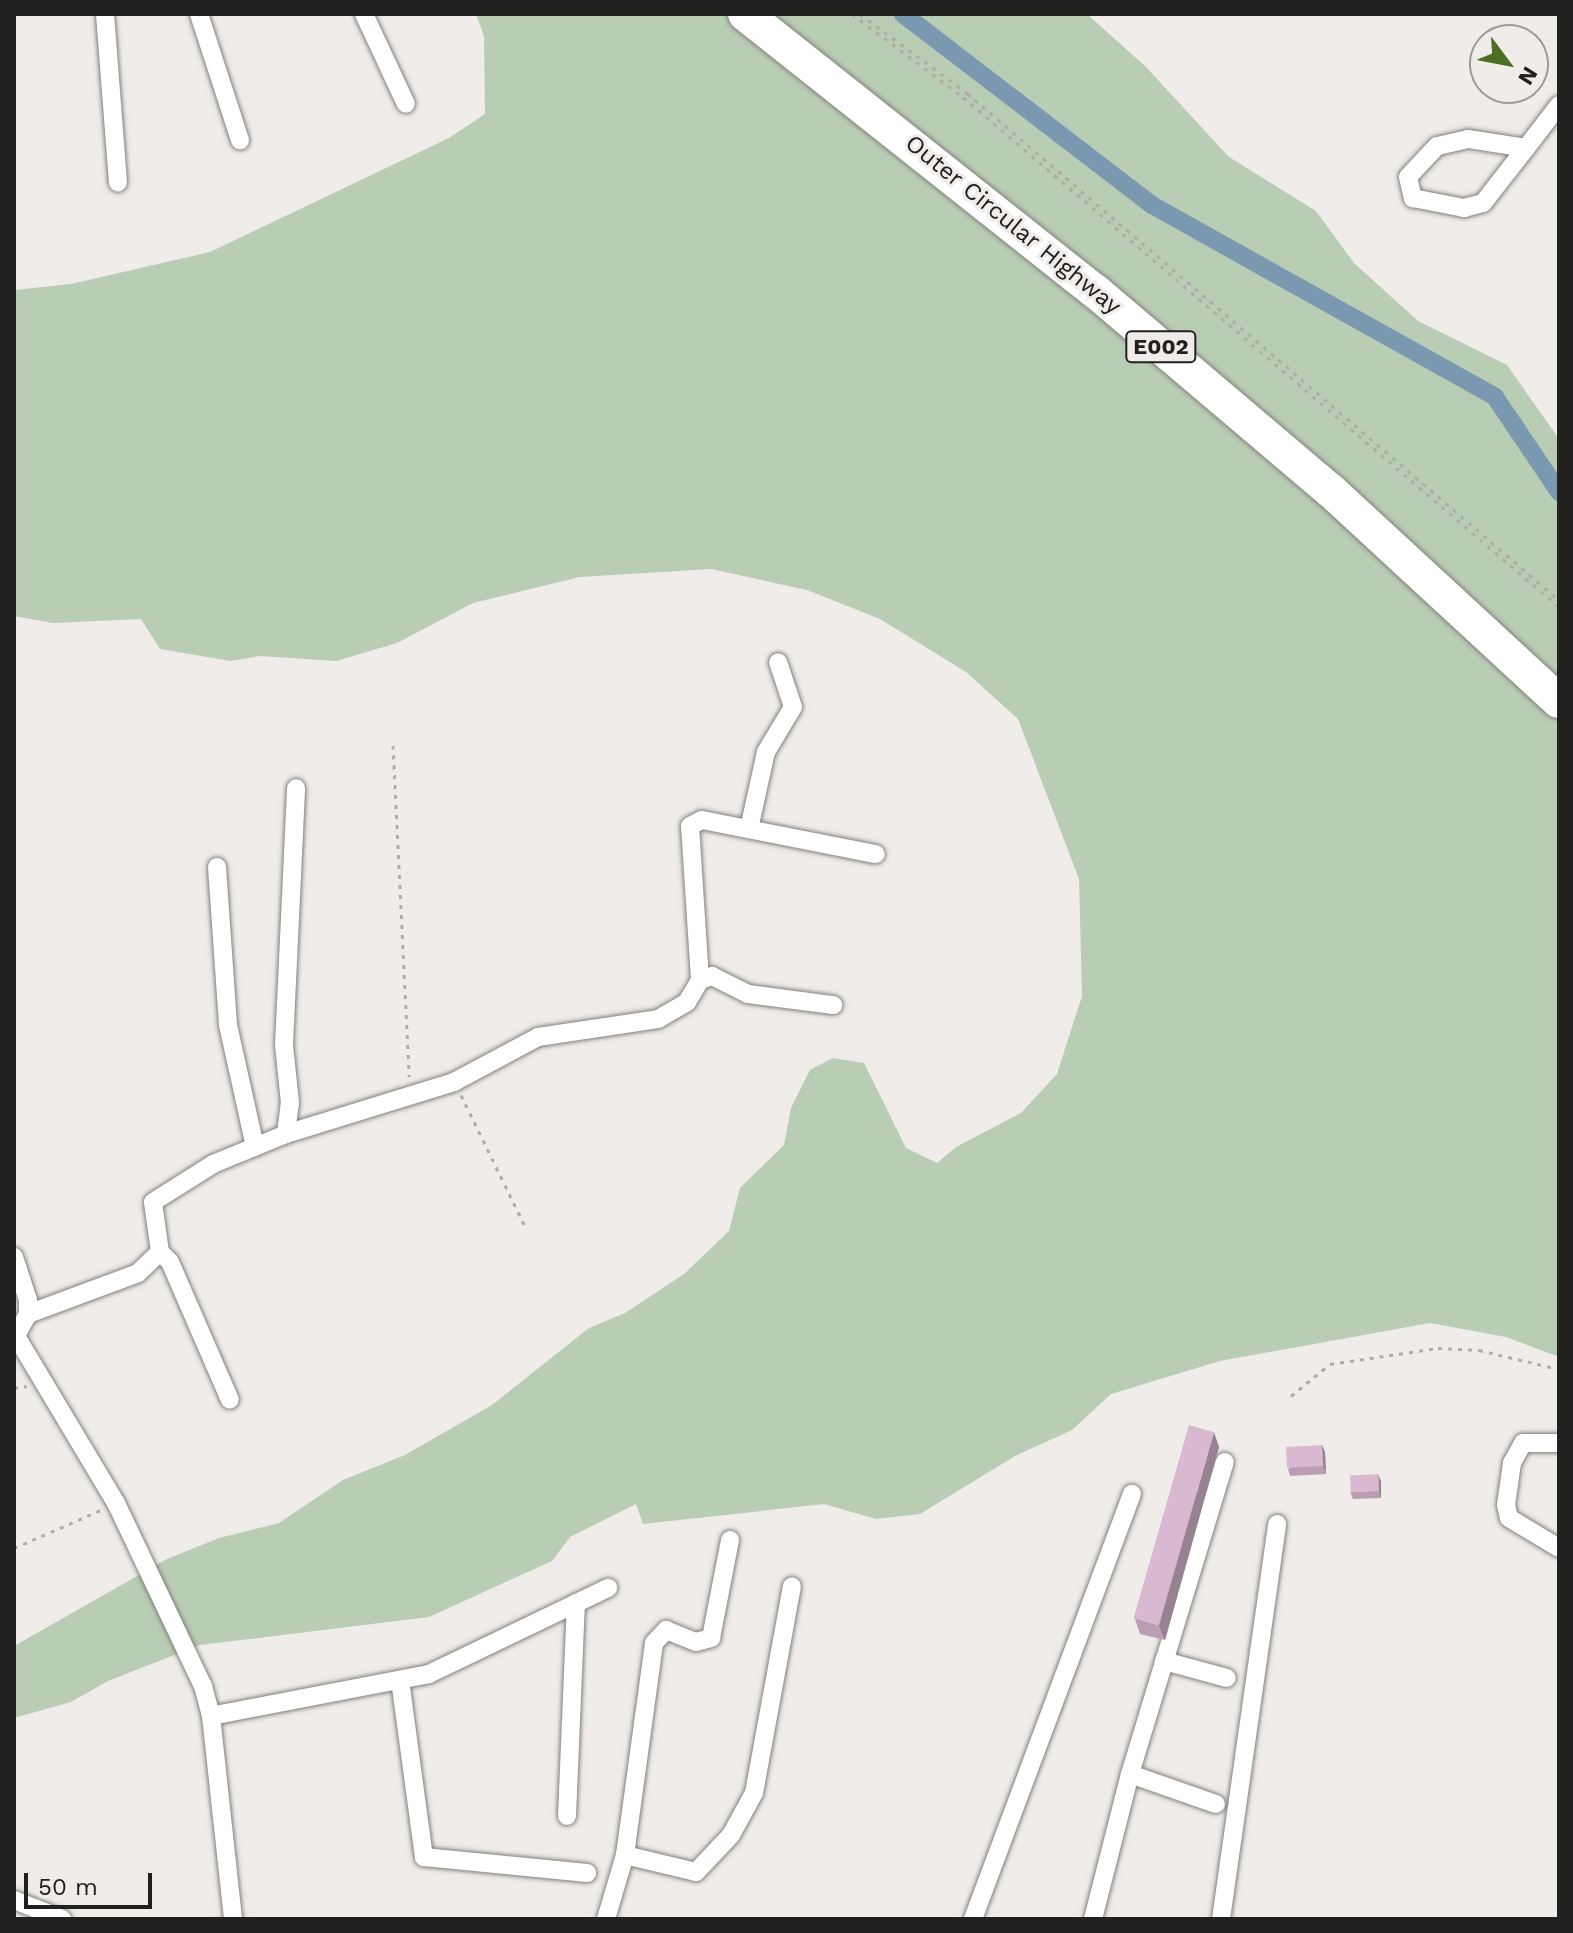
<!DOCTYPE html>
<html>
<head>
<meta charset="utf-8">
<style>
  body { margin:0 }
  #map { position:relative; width:1573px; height:1933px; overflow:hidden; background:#efece9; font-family:"Work Sans",sans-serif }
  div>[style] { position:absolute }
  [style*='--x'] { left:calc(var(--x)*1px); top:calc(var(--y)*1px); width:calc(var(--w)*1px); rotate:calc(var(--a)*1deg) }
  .green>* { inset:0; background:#b8cdb3 }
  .canal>* { height:18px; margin:-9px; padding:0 9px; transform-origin:9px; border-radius:9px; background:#7a99b0 }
  .path>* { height:3px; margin-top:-1.5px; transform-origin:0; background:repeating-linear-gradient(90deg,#afadab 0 4px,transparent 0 10px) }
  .roads { filter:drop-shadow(0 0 2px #82807c) drop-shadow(0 0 2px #82807c) }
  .minor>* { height:18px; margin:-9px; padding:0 9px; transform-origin:9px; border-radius:9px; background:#fff }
  .motorway>* { height:34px; margin:-17px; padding:0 17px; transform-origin:17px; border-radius:17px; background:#fff }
  .wall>* { inset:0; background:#ba9fb4 }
  .shaded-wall>* { inset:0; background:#978292 }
  .building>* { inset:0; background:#d8b9d1; transform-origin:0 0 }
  span { translate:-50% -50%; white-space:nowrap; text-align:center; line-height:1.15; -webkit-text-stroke:6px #efece9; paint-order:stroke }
  .shield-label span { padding:2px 6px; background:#efece9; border:2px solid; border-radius:6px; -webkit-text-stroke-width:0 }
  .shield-label { font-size:22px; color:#222120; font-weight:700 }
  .street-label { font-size:24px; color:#222120 }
  .frame { position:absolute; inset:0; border:16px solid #222120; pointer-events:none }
  .north { position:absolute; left:1469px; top:24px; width:80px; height:80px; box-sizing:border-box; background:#efece9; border:2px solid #9d9b99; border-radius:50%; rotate:122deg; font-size:22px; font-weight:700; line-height:32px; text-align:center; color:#222120 }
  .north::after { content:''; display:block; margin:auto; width:28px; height:36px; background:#4d6e25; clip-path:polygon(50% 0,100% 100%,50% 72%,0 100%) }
  .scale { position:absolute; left:24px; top:1873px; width:128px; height:36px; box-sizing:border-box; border:4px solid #222120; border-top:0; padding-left:10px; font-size:24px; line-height:28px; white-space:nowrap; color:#222120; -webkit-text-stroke:6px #efece9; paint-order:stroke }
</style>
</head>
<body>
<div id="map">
  <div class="green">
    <div style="clip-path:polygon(476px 14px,1087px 14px,1146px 67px,1229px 157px,1316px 211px,1354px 263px,1418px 321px,1507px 365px,1559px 439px,1559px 1357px,1506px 1337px,1430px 1323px,1220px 1361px,1111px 1394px,1072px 1430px,1015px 1456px,920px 1514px,876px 1519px,824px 1504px,643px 1524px,636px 1504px,570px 1537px,552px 1561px,429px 1617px,200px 1645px,108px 1681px,71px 1702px,14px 1718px,14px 1646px,167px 1559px,219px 1538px,279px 1523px,343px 1480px,405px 1455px,492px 1405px,589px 1328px,625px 1313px,684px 1274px,729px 1231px,740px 1188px,784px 1145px,791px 1108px,810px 1070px,833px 1058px,864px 1063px,906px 1148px,937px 1163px,956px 1147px,1021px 1113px,1057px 1074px,1082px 996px,1079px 879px,1018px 719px,966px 672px,880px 619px,807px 590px,711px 569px,580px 577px,473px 603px,397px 643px,336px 661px,260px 656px,231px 661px,160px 649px,141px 619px,53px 623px,14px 616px,14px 290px,71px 284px,210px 252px,449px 138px,485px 114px,484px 36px)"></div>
  </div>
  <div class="canal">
    <div style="--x:903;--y:14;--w:314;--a:37.5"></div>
    <div style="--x:1152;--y:205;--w:393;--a:29.2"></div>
    <div style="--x:1495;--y:397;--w:115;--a:56"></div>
  </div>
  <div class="path">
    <div style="--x:852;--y:14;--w:139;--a:36.8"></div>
    <div style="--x:963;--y:97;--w:784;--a:40.55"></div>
    <div style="--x:860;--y:14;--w:133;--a:36.4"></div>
    <div style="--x:967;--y:93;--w:779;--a:40.58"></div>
    <div style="--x:393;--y:745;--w:332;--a:87.2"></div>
    <div style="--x:461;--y:1095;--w:148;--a:64"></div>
    <div style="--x:14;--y:1388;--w:13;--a:-9"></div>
    <div style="--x:1291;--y:1396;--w:50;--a:-39.4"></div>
    <div style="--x:1330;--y:1364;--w:109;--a:-8.4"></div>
    <div style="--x:1438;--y:1348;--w:41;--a:2.8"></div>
    <div style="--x:1479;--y:1350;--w:82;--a:13.4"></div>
    <div style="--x:14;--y:1548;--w:95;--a:-23.6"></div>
  </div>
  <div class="roads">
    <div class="minor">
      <div style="--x:105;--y:14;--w:169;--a:85.6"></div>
      <div style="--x:199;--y:14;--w:133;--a:72"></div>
      <div style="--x:364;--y:14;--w:99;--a:65"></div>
      <div style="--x:1526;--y:148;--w:59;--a:-171.2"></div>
      <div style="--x:1468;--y:139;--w:32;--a:167"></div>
      <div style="--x:1437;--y:146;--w:42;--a:133.1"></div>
      <div style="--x:1408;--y:177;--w:22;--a:77"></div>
      <div style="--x:1413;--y:198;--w:52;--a:11.1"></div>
      <div style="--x:1464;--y:208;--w:20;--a:-15"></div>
      <div style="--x:1483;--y:203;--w:70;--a:-52"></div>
      <div style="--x:1526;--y:148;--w:54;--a:-52.5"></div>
      <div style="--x:749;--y:829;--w:79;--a:-77.6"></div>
      <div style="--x:766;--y:752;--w:52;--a:-59"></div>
      <div style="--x:793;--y:707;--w:47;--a:-108.4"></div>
      <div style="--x:217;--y:867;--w:158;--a:86"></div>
      <div style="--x:228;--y:1025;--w:125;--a:77.5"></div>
      <div style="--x:700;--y:980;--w:154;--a:-93.7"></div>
      <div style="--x:690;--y:826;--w:13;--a:-27"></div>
      <div style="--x:702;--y:820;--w:177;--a:11.1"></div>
      <div style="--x:286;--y:1134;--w:31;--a:-83"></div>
      <div style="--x:290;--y:1103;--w:58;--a:-95.9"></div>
      <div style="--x:284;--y:1045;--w:257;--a:-87.3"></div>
      <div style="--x:160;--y:1252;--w:14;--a:45"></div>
      <div style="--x:170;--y:1262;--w:150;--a:66.5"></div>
      <div style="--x:14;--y:1257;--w:45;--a:72"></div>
      <div style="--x:28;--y:1300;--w:14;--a:90"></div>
      <div style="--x:28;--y:1314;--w:25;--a:119"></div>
      <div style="--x:16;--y:1336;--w:195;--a:59.1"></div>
      <div style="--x:116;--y:1503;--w:203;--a:64.6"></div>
      <div style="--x:203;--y:1686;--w:31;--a:75"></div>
      <div style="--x:211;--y:1716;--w:204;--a:83.8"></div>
      <div style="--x:28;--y:1314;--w:117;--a:-20.4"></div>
      <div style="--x:138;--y:1273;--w:30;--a:-44"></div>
      <div style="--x:160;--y:1252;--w:50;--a:-98"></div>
      <div style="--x:153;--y:1202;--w:71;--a:-32.3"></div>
      <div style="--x:213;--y:1164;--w:79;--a:-22.3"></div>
      <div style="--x:286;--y:1134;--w:176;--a:-17.2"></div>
      <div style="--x:454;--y:1082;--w:95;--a:-28.2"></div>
      <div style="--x:538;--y:1037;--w:121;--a:-8.5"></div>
      <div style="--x:658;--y:1019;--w:34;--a:-30"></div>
      <div style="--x:687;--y:1002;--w:26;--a:-59"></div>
      <div style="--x:700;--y:980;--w:13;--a:-18"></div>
      <div style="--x:712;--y:976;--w:40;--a:26.6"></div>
      <div style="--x:748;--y:994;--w:86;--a:7.4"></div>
      <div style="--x:1559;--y:1443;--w:36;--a:180"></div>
      <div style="--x:1523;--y:1443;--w:23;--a:119"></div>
      <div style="--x:1512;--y:1463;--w:42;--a:98.1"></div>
      <div style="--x:1506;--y:1505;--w:13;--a:77"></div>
      <div style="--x:1509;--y:1518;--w:58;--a:31"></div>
      <div style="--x:1164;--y:1661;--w:65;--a:15.1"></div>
      <div style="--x:400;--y:1680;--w:179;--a:82.3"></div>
      <div style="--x:424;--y:1857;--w:164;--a:5.6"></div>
      <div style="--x:211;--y:1716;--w:222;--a:-10.9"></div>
      <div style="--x:429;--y:1674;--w:199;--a:-25.7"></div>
      <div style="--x:1130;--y:1774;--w:91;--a:19.2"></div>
      <div style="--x:567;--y:1816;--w:213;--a:-87.6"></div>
      <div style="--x:625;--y:1855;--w:73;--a:13.5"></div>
      <div style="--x:696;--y:1872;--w:51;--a:-46.6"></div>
      <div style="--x:731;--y:1835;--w:48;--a:-61.3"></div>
      <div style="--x:754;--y:1793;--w:210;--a:-79.6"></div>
      <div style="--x:14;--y:1900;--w:52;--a:21.6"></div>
      <div style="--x:606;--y:1919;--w:67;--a:-73.5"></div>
      <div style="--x:625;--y:1855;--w:214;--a:-82.2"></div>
      <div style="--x:654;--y:1643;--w:18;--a:-47"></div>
      <div style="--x:666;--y:1630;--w:32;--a:22"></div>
      <div style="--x:696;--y:1642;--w:16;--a:-15"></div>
      <div style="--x:711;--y:1638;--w:100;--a:-79"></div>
      <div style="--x:973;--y:1919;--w:454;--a:-69.5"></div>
      <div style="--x:1093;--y:1919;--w:150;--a:-75.7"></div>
      <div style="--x:1130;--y:1774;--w:326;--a:-73.1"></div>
      <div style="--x:1221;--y:1919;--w:399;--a:-81.9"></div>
    </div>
    <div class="motorway">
      <div style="--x:745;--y:14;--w:446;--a:38.4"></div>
      <div style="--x:1095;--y:291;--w:308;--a:40.3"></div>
      <div style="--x:1330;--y:490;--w:311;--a:42.7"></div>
    </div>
  </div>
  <div class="wall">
    <div style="clip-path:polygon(1322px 1445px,1325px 1452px,1326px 1474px,1290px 1476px,1288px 1469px)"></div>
    <div style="clip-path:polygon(1219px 1447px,1165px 1640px,1140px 1634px,1135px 1619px)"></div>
    <div style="clip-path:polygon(1381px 1481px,1381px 1498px,1353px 1499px,1350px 1492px)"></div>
  </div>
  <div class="shaded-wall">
    <div style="clip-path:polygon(1214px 1432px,1219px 1447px,1165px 1640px,1159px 1626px)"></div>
    <div style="clip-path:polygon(1322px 1445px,1325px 1452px,1326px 1474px,1323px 1466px)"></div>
    <div style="clip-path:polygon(1378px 1474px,1381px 1481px,1381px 1498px,1379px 1491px)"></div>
  </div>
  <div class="building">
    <div style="left:1189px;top:1425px;width:26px;height:201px;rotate:16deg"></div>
    <div style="left:1322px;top:1445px;width:21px;height:36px;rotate:87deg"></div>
    <div style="left:1378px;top:1474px;width:17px;height:28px;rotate:87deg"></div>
  </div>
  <div class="shield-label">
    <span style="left:1161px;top:347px">E002</span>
  </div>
  <div class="street-label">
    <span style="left:1013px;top:225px;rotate:39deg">Outer Circular Highway</span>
  </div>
  <div class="frame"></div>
  <div class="north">N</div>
  <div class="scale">50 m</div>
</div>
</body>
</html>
